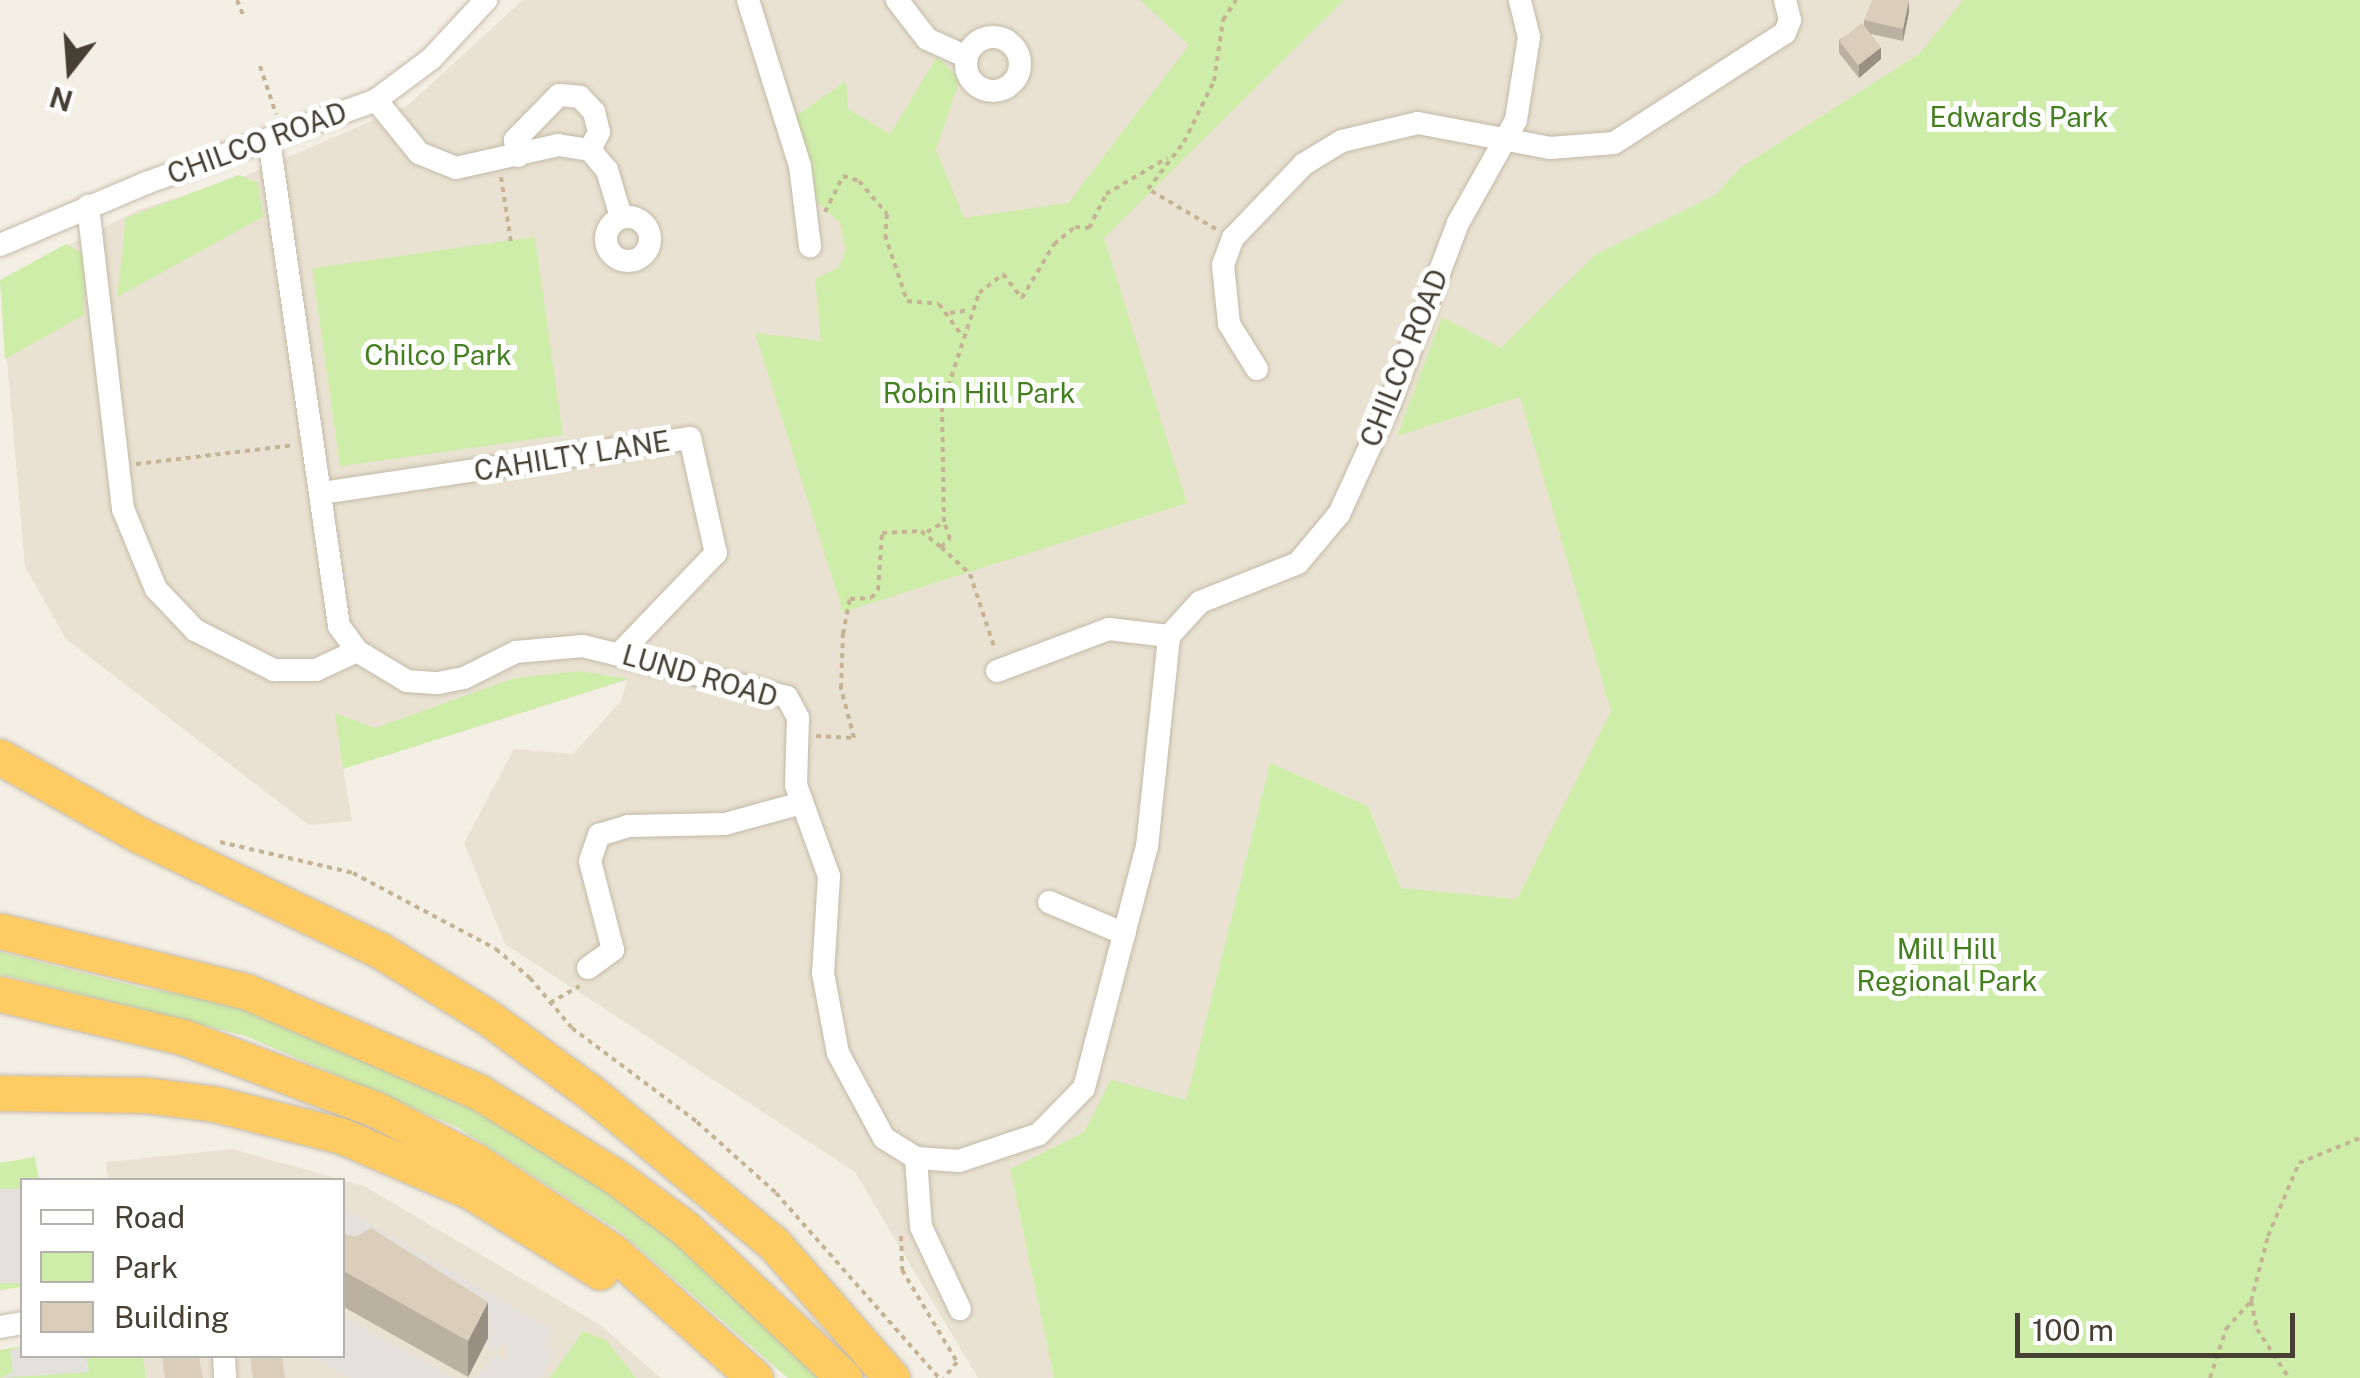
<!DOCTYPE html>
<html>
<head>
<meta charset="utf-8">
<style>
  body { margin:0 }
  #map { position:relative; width:2360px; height:1378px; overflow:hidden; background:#f4efe4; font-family:"Public Sans",sans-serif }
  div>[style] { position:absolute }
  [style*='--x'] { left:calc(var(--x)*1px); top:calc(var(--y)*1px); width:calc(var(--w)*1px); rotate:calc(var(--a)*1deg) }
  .residential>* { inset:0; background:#e9e2d2 }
  .green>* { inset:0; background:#ceeda8; transform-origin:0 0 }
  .parking>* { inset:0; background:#e4e1dd; transform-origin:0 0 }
  .path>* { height:4px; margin-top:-2px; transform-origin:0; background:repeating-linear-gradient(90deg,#c4b495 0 5px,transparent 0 10px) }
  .roads { filter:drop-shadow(0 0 2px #c4baa9) drop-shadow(0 0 2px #c4baa9) }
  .minor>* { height:22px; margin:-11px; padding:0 11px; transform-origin:11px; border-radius:11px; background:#fff }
  .minor>.ring { margin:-11px; padding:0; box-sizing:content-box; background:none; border:22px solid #fff; border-radius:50% }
  .highway>* { height:35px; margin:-17.5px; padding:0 17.5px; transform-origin:17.5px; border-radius:17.5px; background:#ffcc64 }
  .wall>* { inset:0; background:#bbb1a1 }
  .shaded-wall>* { inset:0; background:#999083 }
  .building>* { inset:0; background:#dacebb; transform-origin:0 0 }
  span { translate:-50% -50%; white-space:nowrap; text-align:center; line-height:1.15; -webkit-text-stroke:10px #fff; paint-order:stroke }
  .park-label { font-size:28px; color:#447f20 }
  .street-label { font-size:28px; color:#473f33 }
  .legend { position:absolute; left:20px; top:1178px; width:325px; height:180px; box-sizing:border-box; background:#fff; border:2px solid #b5b2ad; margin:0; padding:12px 18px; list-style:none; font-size:30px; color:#473f33 }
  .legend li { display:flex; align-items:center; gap:20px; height:50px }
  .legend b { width:50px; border:2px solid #b5b2ad }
  .north { position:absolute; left:20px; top:20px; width:100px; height:100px; -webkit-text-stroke:8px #fff; paint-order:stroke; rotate:197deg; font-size:28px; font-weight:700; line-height:40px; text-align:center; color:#473f33 }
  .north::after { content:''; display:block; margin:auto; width:35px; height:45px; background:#473f33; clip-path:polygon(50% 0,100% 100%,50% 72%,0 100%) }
  .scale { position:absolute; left:2015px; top:1313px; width:280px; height:45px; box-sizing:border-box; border:5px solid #473f33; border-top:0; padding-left:12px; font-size:30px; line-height:35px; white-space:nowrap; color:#473f33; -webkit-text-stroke:8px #fff; paint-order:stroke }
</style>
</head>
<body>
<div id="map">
  <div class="residential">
    <div style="clip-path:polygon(523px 0,2137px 0,1521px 397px,1612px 711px,1517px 899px,1401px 888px,1368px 806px,1270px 763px,1186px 1101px,1112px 1081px,1084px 1132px,1010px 1169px,1054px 1378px,978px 1378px,855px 1172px,505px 944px,464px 843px,514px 749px,573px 754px,621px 701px,627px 680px,343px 769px,352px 821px,309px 825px,66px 639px,25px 567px,0 280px,138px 210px,247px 175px,408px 105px)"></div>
    <div style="clip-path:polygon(232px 1149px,364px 1186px,599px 1324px,661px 1378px,146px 1378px,143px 1356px,342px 1356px,342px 1180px,108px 1180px,106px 1162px)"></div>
  </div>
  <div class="green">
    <div style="clip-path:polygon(1140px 0,1344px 0,1104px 238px,1187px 503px,843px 612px,755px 333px,821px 341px,815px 279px,838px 268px,846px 251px,840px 223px,815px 200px,793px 118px,846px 81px,848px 109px,890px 134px,937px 57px,960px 79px,936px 150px,964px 218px,1068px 203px,1189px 45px)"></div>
    <div style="clip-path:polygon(1963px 0,2360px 0,2360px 1378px,1054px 1378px,1010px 1169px,1084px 1132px,1111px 1080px,1186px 1100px,1270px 763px,1368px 806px,1401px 888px,1517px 899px,1611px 711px,1520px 397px,1397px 436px,1442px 317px,1501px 348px,1595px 255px,1715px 195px,1740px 168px,1919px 54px)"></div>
    <div style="clip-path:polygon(239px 175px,258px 183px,263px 217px,117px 297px,126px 218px)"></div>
    <div style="left:535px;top:237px;width:200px;height:225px;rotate:82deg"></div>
    <div style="clip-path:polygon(66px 244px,85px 255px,84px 315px,5px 359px,0 280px)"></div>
    <div style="clip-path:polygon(580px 671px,628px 679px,343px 769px,335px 713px,375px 728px,515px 678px)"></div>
    <div style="clip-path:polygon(0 952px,147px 989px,230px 1001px,459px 1097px,575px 1167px,705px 1264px,825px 1378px,788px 1378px,619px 1231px,457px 1127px,246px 1036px,0 974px)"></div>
    <div style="clip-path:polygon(35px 1157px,39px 1180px,22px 1180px,22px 1287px,0 1290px,0 1163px)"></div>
    <div style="clip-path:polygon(583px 1331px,606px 1340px,636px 1378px,550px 1378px)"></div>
    <div style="clip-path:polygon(22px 1346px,22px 1356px,143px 1356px,146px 1378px,0 1378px,0 1350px)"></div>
  </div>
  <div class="parking">
    <div style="left:22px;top:1189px;width:94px;height:22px;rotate:90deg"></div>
    <div style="clip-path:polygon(343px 1208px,552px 1330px,544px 1345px,555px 1352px,540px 1378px,474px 1378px,497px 1354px,508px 1362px,506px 1342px,495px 1351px,484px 1345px,490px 1332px,343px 1254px)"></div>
    <div style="clip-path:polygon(343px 1316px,453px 1378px,350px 1378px,310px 1356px,342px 1356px)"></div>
    <div style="clip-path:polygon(22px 1348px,22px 1356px,86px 1356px,89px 1372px,0 1378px,13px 1372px,10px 1350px)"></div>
  </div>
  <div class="path">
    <div style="--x:237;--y:0;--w:18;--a:68"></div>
    <div style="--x:260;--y:66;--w:51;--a:71.6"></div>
    <div style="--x:501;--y:177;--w:66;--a:81.3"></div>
    <div style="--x:825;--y:212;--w:40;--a:-63.4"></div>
    <div style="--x:843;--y:176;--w:17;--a:17"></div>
    <div style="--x:859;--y:181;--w:43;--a:49.7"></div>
    <div style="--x:887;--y:214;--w:21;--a:95"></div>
    <div style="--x:885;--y:235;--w:70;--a:71.6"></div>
    <div style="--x:907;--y:301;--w:32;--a:5"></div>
    <div style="--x:939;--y:304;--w:39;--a:54"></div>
    <div style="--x:1216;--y:229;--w:79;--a:-149.5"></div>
    <div style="--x:1148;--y:189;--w:59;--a:-52.5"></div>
    <div style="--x:1184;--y:142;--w:68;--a:-63.8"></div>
    <div style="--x:1214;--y:81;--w:62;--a:-81.6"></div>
    <div style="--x:1223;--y:20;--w:24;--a:-57"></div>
    <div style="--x:950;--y:313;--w:19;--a:-9"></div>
    <div style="--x:136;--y:464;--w:160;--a:-6.8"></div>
    <div style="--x:927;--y:532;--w:20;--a:-30"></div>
    <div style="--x:941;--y:547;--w:40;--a:43"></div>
    <div style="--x:970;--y:574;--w:80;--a:71.8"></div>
    <div style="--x:816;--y:736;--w:38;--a:3"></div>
    <div style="--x:854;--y:738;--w:52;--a:-104.6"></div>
    <div style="--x:841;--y:688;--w:54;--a:-87.9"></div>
    <div style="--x:843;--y:634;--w:36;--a:-79"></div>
    <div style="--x:850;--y:599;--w:21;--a:-3"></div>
    <div style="--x:871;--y:598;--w:11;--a:-49"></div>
    <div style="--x:878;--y:590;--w:57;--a:-86"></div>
    <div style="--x:882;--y:533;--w:39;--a:-3"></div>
    <div style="--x:921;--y:531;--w:26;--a:39"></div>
    <div style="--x:941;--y:547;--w:12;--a:-42"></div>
    <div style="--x:950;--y:539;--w:18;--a:-109"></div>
    <div style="--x:944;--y:522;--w:117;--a:-91"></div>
    <div style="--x:942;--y:405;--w:118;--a:-71.7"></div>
    <div style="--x:979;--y:293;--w:31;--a:-38"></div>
    <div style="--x:1003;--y:274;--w:31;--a:52"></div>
    <div style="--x:1022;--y:298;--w:63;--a:-59.3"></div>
    <div style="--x:1054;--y:244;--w:27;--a:-39"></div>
    <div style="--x:1075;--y:227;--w:14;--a:4"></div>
    <div style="--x:1089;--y:228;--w:38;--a:-63"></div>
    <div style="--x:1106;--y:194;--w:71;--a:-30.5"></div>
    <div style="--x:220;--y:842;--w:137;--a:13.1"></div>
    <div style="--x:353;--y:873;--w:162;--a:28"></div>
    <div style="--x:496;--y:949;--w:45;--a:40.5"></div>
    <div style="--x:530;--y:978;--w:65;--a:50"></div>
    <div style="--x:572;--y:1028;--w:156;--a:36.9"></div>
    <div style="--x:697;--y:1122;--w:106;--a:41.9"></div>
    <div style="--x:776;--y:1193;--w:247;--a:48.6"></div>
    <div style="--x:550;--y:1003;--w:34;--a:-30"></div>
    <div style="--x:901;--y:1236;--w:34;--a:88"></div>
    <div style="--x:902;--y:1270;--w:107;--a:59.1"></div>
    <div style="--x:957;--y:1362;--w:21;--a:129"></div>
    <div style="--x:2251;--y:1301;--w:29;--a:78"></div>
    <div style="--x:2257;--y:1329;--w:59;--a:56.9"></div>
    <div style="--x:2210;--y:1378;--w:52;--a:-71.9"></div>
    <div style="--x:2226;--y:1329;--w:38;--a:-48"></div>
    <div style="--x:2251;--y:1301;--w:67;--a:-75.3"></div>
    <div style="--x:2268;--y:1236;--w:79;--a:-67"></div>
    <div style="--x:2299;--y:1163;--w:66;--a:-22.3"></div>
  </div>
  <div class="roads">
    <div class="minor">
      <div style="--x:748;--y:0;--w:174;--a:72.6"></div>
      <div style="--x:800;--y:166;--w:81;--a:82.9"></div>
      <div style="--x:897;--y:0;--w:49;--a:52.4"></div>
      <div style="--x:927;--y:39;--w:44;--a:24.2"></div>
      <div class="ring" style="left:966px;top:37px;width:32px;height:32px"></div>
      <div style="--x:376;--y:100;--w:68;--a:50.9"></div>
      <div style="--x:419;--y:153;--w:40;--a:22"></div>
      <div style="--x:456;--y:168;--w:105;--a:-12.7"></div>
      <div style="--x:558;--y:145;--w:32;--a:9"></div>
      <div style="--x:590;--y:150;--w:26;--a:50"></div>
      <div style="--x:607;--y:170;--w:49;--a:73.4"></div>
      <div style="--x:269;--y:140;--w:491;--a:81.8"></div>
      <div style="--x:339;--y:626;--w:31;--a:54"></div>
      <div style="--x:357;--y:651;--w:58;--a:31"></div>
      <div style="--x:407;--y:681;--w:31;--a:4"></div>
      <div style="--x:438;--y:683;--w:26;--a:-11"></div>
      <div style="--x:464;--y:678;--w:58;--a:-26.6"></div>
      <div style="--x:516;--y:652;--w:67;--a:-5.1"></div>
      <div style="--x:583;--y:646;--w:210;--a:14"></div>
      <div style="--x:787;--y:697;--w:24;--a:62"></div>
      <div style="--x:798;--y:718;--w:67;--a:91.7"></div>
      <div style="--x:796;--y:785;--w:97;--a:70.1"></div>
      <div style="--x:829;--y:876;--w:97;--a:93.5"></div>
      <div style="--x:823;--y:973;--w:81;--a:79.4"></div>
      <div style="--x:838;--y:1053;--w:97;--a:61.6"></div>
      <div style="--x:884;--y:1138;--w:38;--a:32"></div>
      <div style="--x:916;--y:1158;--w:43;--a:4"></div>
      <div style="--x:959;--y:1161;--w:84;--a:-18.6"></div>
      <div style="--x:1039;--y:1134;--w:64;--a:-45.6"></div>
      <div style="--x:1084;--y:1088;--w:249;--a:-75.4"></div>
      <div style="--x:1147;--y:847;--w:212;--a:-84"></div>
      <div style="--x:1169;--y:636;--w:46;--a:-47.6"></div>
      <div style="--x:1200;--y:602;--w:105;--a:-21.7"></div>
      <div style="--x:1298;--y:563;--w:64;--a:-50.1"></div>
      <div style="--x:1339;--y:514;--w:122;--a:-65.3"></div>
      <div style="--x:1390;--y:403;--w:192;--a:-69.3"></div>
      <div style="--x:1458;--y:223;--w:118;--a:-60.6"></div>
      <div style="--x:1516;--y:120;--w:84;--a:-81.1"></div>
      <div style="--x:1529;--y:37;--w:38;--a:-104"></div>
      <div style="--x:518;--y:156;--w:16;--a:-101"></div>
      <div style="--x:515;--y:140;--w:63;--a:-45.6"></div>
      <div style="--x:559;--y:95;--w:21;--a:5"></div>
      <div style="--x:580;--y:97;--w:21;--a:47"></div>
      <div style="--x:594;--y:112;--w:21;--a:76"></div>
      <div style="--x:599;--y:132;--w:20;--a:117"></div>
      <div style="--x:88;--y:206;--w:305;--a:83.4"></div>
      <div style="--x:123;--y:509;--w:87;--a:67.6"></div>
      <div style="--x:156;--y:589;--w:57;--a:46.4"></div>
      <div style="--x:195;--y:630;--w:89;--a:26.9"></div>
      <div style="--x:274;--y:670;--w:42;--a:0"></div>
      <div style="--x:316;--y:670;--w:45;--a:-24.9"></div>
      <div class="ring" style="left:606px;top:217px;width:22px;height:22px"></div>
      <div style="--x:0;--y:245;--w:159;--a:-23"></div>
      <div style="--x:146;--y:183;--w:245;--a:-19.8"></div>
      <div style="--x:376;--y:100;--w:69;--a:-36.7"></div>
      <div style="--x:431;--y:59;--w:81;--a:-47"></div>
      <div style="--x:1257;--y:369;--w:53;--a:-121.9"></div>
      <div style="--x:1229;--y:324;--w:59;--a:-95.8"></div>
      <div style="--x:1223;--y:265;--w:29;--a:-70"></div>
      <div style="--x:1233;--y:238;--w:103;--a:-46.2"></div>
      <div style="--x:1304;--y:164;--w:44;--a:-31.2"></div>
      <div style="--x:1342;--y:141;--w:78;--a:-13.3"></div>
      <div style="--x:1418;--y:123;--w:134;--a:10.7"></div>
      <div style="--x:1550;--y:148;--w:64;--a:-4.5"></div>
      <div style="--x:1614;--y:143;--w:203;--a:-32.8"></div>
      <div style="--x:1785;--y:33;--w:14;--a:-69"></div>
      <div style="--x:1790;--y:20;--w:21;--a:-104"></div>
      <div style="--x:322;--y:493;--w:372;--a:-8.5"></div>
      <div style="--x:690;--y:438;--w:118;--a:77.3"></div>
      <div style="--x:716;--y:553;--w:136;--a:133.8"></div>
      <div style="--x:997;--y:671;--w:120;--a:-20.6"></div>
      <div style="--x:1109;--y:629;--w:60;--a:6.7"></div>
      <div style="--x:1049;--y:902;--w:82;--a:22.8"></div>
      <div style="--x:588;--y:968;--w:31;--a:-36"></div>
      <div style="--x:613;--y:950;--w:92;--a:-104.5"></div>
      <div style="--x:590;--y:861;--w:28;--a:-71"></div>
      <div style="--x:599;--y:835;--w:30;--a:-17"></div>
      <div style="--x:628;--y:826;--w:97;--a:-1.2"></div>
      <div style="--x:725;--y:824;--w:79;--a:-15.4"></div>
      <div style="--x:916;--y:1158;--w:69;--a:85.9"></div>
      <div style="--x:921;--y:1227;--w:91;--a:64.6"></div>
      <div style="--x:0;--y:1327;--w:22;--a:-10"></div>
      <div style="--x:224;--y:1356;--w:22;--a:87"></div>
    </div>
    <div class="highway">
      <div style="--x:0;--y:757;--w:159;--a:29.3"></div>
      <div style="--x:139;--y:835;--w:268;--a:25.6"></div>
      <div style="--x:381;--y:951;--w:123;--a:31.8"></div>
      <div style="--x:486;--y:1016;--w:134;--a:36.2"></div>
      <div style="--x:594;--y:1095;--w:235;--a:39.6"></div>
      <div style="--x:775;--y:1245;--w:177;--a:48.7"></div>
      <div style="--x:0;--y:931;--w:255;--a:13.8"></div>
      <div style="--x:248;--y:992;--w:252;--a:23.4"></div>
      <div style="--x:479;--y:1092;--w:161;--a:31.8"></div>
      <div style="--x:616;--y:1177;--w:86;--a:36.5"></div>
      <div style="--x:685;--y:1228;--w:219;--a:43.3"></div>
      <div style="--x:0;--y:994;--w:188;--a:13.2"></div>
      <div style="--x:183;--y:1037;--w:207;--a:20.6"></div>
      <div style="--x:377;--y:1110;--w:110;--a:27.5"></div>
      <div style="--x:475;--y:1161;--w:164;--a:33.3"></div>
      <div style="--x:612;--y:1251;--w:191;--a:41.6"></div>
      <div style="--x:0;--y:1093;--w:146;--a:0.8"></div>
      <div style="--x:146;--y:1095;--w:70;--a:7.4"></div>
      <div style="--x:215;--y:1104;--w:131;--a:14.1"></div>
      <div style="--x:342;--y:1136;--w:139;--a:23.3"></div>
      <div style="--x:470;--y:1191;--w:153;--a:31.9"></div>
    </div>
  </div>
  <div class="wall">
    <div style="clip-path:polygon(1909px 12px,1903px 41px,1871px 34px,1881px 59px,1859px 78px,1839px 53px,1839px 40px,1864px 25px,1864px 20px)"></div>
    <div style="clip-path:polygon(342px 1233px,488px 1338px,468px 1377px,342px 1306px)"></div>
  </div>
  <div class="shaded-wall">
    <div style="clip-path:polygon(1909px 0,1909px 12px,1903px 41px,1903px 29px)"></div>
    <div style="clip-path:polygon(1881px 47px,1881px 59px,1859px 78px,1859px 65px)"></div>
    <div style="clip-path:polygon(488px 1302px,488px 1338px,468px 1377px,468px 1341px)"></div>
  </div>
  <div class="building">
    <div style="clip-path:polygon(1872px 0,1909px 0,1903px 29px,1864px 20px)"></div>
    <div style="left:1862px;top:23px;width:31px;height:29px;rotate:52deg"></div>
    <div style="clip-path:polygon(164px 1178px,204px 1180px,158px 1180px)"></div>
    <div style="clip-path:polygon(371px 1228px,488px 1302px,468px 1341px,342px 1270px,342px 1233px,355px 1237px)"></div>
    <div style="clip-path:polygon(162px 1356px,199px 1356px,203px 1378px,165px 1378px)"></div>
    <div style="clip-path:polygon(250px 1356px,282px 1356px,285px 1378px,253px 1378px)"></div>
  </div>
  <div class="park-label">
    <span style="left:2019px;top:117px">Edwards Park</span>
    <span style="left:438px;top:355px">Chilco Park</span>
    <span style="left:979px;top:393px">Robin Hill Park</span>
    <span style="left:1947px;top:965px">Mill Hill<br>Regional Park</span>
  </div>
  <div class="street-label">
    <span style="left:257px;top:143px;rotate:-20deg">CHILCO ROAD</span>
    <span style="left:1404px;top:358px;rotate:-68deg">CHILCO ROAD</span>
    <span style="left:572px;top:456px;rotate:-9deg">CAHILTY LANE</span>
    <span style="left:700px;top:676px;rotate:16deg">LUND ROAD</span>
  </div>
  <ul class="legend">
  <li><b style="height:12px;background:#fff"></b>Road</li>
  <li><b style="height:28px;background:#ceeda8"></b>Park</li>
  <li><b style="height:28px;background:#dacebb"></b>Building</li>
  </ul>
  <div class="north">N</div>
  <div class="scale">100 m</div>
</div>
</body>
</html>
